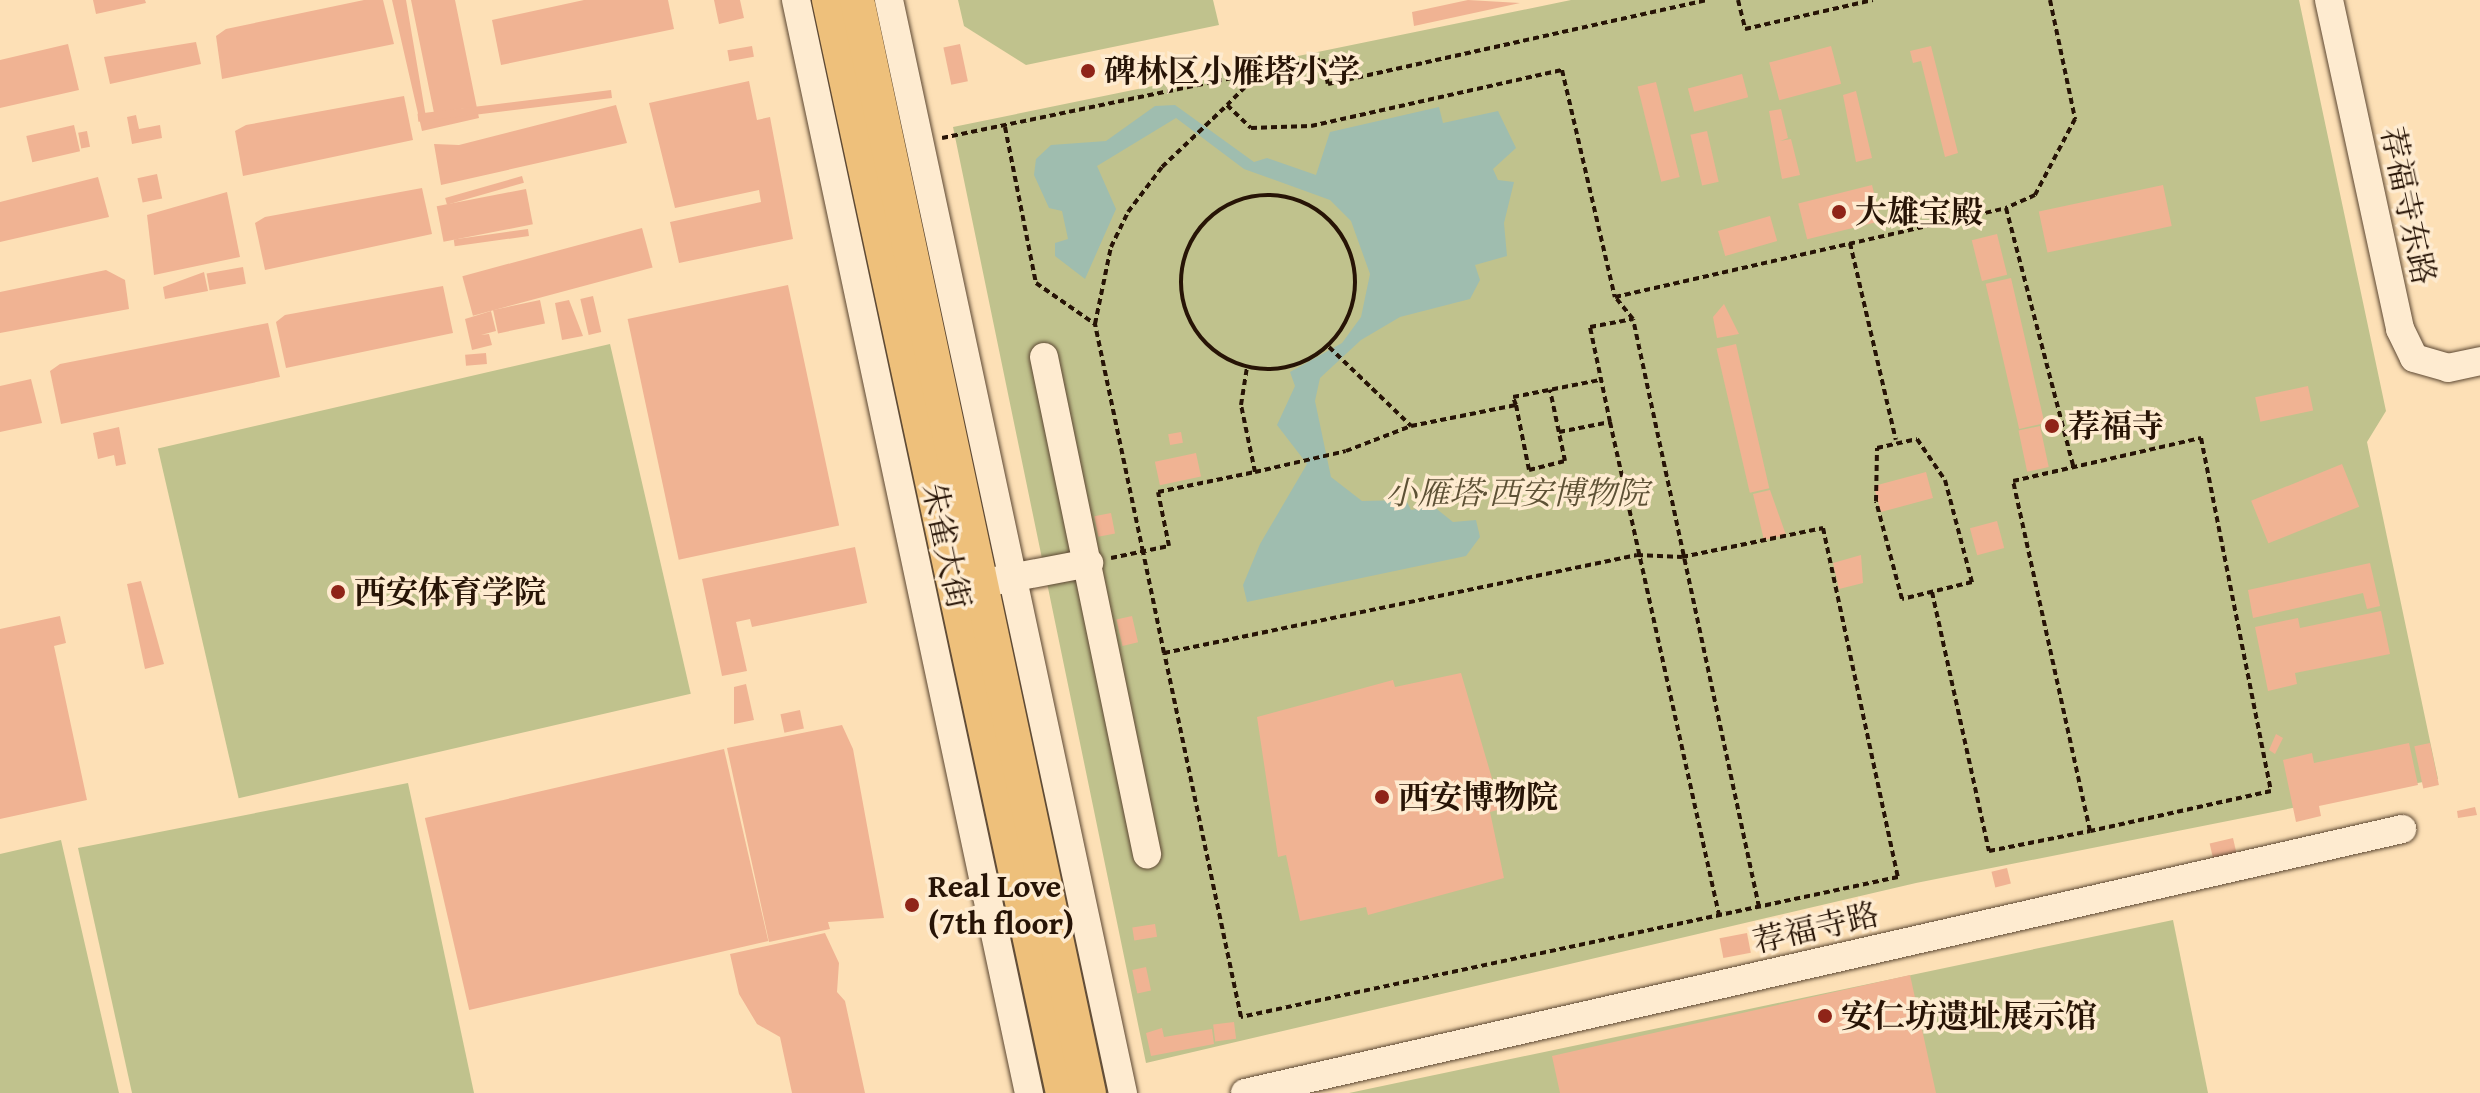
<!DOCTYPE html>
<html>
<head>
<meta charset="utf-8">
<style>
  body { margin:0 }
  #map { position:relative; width:2480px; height:1093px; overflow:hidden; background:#fde0b6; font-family:"Gentium Book Plus","Noto Serif SC",serif }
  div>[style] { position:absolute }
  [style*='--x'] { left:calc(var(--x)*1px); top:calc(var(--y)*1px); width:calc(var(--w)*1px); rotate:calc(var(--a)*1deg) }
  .green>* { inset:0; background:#c0c28d; transform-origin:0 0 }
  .water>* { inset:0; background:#9fbdaf }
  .building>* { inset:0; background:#f0b393; transform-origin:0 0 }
  .path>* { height:4px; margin-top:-2px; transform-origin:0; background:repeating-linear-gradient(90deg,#271406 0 6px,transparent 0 10px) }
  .path>.ring { margin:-2px; padding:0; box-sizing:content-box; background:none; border:4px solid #271406; border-radius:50% }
  .roads { filter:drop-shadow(0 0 2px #5c4732) drop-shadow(0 0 2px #5c4732) }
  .minor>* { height:28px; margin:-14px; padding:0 14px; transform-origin:14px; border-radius:14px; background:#feebd0 }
  .major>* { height:34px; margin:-17px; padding:0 17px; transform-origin:17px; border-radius:17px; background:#eec07b }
  .dots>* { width:22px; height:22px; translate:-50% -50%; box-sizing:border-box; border:4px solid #feebd0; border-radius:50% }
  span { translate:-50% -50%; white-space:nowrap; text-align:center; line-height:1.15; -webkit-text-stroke:7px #feebd0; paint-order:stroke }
  .poi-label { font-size:32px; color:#271406; font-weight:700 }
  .left { translate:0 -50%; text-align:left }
  .street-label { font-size:32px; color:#271406 }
  .park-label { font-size:32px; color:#5d5135; font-style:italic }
</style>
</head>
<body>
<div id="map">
  <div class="green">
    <div style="clip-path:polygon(958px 0,1213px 0,1219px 25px,1026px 65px,964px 26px)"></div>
    <div style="clip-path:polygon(1571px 0,2299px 0,2386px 411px,2367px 442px,2438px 779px,1916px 883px,1146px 1063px,953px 127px)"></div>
    <div style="left:610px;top:344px;width:359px;height:464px;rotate:77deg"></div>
    <div style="clip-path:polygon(408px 783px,474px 1093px,132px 1093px,78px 848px)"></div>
    <div style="clip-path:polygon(61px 840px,119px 1093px,0 1093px,0 854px)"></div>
    <div style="clip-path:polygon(2173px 920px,2208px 1093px,1349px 1093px)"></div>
  </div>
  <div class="water">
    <div style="clip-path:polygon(1175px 105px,1254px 162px,1267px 158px,1316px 175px,1330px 132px,1439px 107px,1443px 123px,1498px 111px,1516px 148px,1493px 169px,1498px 180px,1514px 182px,1504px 223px,1507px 256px,1475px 265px,1480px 280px,1470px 299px,1400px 317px,1361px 340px,1320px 378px,1315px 401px,1331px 477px,1362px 501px,1406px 500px,1411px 510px,1433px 506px,1453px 522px,1476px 520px,1480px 537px,1466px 556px,1247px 602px,1243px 585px,1260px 544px,1307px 464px,1277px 425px,1295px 386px,1290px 372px,1342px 343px,1361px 317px,1370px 274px,1351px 221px,1330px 200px,1244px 169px,1176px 118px,1097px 166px,1116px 209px,1085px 279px,1055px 256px,1055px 243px,1068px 239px,1062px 211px,1049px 208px,1034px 175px,1036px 159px,1051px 145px,1106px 141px,1155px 106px)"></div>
  </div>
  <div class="building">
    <div style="clip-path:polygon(93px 0,145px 0,146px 3px,96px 14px)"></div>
    <div style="clip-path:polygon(364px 0,383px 0,394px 44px,222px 79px,216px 36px,226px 29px)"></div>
    <div style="clip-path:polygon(392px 0,406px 0,426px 117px,467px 108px,434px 113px,411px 0,455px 0,479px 118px,422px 131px)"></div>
    <div style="clip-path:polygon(584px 0,668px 0,674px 29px,501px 65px,492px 20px)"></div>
    <div style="clip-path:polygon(714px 0,740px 0,744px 18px,719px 24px)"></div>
    <div style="clip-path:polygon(1468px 0,1520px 3px,1414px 26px,1412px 12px)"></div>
    <div style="clip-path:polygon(196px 42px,201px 64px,110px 84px,104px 57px)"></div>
    <div style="clip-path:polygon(68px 44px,79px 90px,0 108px,0 60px)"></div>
    <div style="left:960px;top:44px;width:38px;height:17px;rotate:78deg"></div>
    <div style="left:752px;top:46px;width:11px;height:25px;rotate:80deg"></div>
    <div style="left:1831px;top:46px;width:39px;height:64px;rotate:75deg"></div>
    <div style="clip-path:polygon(1931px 46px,1958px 153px,1945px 157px,1921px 61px,1913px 63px,1910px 51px)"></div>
    <div style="left:1742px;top:74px;width:24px;height:56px;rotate:75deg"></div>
    <div style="clip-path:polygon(749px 81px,757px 120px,770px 117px,793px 239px,679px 263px,670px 222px,761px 202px,759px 190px,675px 208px,649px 103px)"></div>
    <div style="left:1656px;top:82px;width:98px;height:19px;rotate:76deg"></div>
    <div style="left:611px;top:90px;width:8px;height:195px;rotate:83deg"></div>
    <div style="clip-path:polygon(1856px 91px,1872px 158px,1856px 162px,1843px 95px)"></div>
    <div style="clip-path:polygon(404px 96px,413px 140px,243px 176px,235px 131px,246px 125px)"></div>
    <div style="clip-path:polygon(616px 105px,627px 143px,441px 185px,434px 144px,459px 145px)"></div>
    <div style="clip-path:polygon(1781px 109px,1788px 138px,1780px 141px,1791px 139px,1800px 175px,1782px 179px,1769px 111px)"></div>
    <div style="clip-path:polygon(136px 115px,139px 129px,160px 125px,162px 138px,132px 144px,127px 117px)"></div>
    <div style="left:74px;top:125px;width:27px;height:49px;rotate:77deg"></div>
    <div style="left:87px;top:131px;width:16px;height:9px;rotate:79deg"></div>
    <div style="left:1707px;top:131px;width:52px;height:17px;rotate:77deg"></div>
    <div style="left:157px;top:174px;width:25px;height:20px;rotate:78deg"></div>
    <div style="left:522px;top:176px;width:7px;height:80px;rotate:74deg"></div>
    <div style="clip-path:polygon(98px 177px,109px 217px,0 242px,0 202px)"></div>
    <div style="left:1872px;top:185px;width:37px;height:76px;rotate:76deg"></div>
    <div style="left:2163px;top:185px;width:42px;height:127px;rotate:78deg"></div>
    <div style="clip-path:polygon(422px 188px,432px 234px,265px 270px,255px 223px,265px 217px)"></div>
    <div style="left:526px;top:189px;width:36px;height:91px;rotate:79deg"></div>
    <div style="clip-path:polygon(227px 192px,240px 257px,154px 275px,147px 215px)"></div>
    <div style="left:1770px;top:216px;width:26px;height:54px;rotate:74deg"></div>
    <div style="left:642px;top:228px;width:41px;height:186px;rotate:75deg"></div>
    <div style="left:528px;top:229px;width:7px;height:75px;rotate:82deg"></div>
    <div style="left:1997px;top:234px;width:42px;height:26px;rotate:76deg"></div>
    <div style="left:243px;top:267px;width:17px;height:37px;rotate:80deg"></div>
    <div style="clip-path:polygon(106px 270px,125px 280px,129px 309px,0 333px,0 292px)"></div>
    <div style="clip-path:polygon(204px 272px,208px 291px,165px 299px,163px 287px)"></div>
    <div style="left:2011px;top:278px;width:149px;height:26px;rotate:77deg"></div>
    <div style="left:788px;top:285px;width:246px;height:164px;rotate:78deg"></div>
    <div style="clip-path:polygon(443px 286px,453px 333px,286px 368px,276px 322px,285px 315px)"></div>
    <div style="left:593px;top:296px;width:37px;height:13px;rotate:77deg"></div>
    <div style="left:540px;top:300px;width:24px;height:48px;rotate:78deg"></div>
    <div style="clip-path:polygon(569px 300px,583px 336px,562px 340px,555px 303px)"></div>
    <div style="clip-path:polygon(1724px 304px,1739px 334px,1717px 338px,1713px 317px)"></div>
    <div style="clip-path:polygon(491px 311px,496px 331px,481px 335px,489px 334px,492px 345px,472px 350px,465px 319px)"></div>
    <div style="clip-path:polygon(268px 323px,280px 377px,61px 424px,50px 371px,60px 364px)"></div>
    <div style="left:1736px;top:344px;width:148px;height:20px;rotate:77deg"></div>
    <div style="left:486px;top:353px;width:11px;height:21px;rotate:85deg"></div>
    <div style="clip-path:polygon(31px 379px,42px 423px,0 432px,0 386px)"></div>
    <div style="left:2308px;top:386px;width:25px;height:54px;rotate:78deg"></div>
    <div style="left:2040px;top:426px;width:42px;height:22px;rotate:78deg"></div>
    <div style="clip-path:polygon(119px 427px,126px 464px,116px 466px,114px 455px,98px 459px,93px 433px)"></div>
    <div style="left:1181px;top:432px;width:11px;height:13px;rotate:80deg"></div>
    <div style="left:1196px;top:453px;width:24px;height:42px;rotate:78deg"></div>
    <div style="left:2342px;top:464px;width:46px;height:98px;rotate:68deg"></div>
    <div style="left:1926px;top:472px;width:27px;height:54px;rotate:75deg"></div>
    <div style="clip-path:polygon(1770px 490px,1786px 535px,1764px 540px,1753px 494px)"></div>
    <div style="left:1111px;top:513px;width:21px;height:17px;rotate:79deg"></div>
    <div style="left:1997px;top:521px;width:28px;height:28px;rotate:75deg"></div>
    <div style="clip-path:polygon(855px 547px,867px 603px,752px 627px,750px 619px,736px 622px,747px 671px,722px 676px,702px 579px)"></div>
    <div style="clip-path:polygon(1861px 555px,1863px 583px,1839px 589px,1833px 563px)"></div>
    <div style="clip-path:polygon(2370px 563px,2380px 606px,2367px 609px,2363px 593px,2253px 618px,2248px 590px)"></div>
    <div style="clip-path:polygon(141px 581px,164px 664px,145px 669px,127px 584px)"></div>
    <div style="clip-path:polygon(2381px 611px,2390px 654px,2295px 673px,2297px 684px,2268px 691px,2255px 627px,2298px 618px,2300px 628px)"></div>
    <div style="clip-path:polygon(60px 616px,66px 643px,54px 646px,87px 800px,0 819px,0 629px)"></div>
    <div style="left:1132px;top:616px;width:27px;height:16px;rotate:77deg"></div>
    <div style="clip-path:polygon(1461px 673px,1501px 809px,1490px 812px,1504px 878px,1368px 915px,1366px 907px,1300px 921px,1286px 855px,1278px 857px,1257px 717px,1393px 680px,1395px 687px)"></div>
    <div style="clip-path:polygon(746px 684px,754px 720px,734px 724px,734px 687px)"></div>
    <div style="left:800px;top:710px;width:19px;height:20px;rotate:78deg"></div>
    <div style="clip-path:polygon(842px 725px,853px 749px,884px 918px,828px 922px,830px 929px,769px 942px,727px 748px)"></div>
    <div style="clip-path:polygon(2276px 734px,2283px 738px,2275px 754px,2269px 750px)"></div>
    <div style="clip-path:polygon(2409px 743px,2418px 785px,2319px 806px,2321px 816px,2296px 822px,2283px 760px,2312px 753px,2314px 763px)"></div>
    <div style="left:2430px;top:743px;width:43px;height:16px;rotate:78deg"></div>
    <div style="left:724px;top:749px;width:197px;height:307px;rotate:77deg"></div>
    <div style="clip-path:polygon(2475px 807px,2477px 815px,2458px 818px,2457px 811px)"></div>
    <div style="left:2233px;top:838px;width:22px;height:24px;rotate:77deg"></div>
    <div style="left:2007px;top:868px;width:16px;height:16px;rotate:76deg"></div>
    <div style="left:1155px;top:924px;width:13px;height:23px;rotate:81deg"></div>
    <div style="clip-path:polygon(825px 933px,839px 963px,837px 992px,845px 1001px,865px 1093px,792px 1093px,780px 1037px,757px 1024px,739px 994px,730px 954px)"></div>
    <div style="left:1747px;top:933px;width:20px;height:28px;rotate:79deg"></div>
    <div style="left:1146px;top:967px;width:24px;height:14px;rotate:78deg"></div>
    <div style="clip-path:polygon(1910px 975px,1936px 1093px,1560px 1093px,1552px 1056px)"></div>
    <div style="left:1234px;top:1022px;width:17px;height:21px;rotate:83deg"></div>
    <div style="clip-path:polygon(1162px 1028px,1164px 1037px,1212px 1029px,1214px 1044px,1151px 1056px,1146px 1033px)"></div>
  </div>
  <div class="path">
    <div style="--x:1738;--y:0;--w:30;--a:76"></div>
    <div style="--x:1745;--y:29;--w:131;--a:-12.8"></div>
    <div style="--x:2050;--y:0;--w:122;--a:78.1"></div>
    <div style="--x:2075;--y:119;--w:86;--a:117.8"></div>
    <div style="--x:2035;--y:195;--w:32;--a:156"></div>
    <div style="--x:2006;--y:208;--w:267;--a:75.4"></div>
    <div style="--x:1259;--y:73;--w:45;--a:135"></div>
    <div style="--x:1227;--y:105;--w:33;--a:44"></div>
    <div style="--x:1251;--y:128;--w:60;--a:-1.9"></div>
    <div style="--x:1311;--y:126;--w:257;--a:-12.6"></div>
    <div style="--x:1562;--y:70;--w:233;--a:76.9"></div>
    <div style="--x:1005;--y:127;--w:159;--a:78.8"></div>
    <div style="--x:1036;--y:283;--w:72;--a:34.8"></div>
    <div style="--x:942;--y:138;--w:389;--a:-11.7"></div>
    <div style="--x:1323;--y:59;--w:25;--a:79"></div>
    <div style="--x:1328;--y:84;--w:387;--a:-12.5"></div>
    <div class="ring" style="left:1181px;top:195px;width:170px;height:170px"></div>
    <div style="--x:1850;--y:243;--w:202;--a:76.9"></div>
    <div style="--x:1329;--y:347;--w:114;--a:43.9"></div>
    <div style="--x:1516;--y:405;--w:9;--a:-111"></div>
    <div style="--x:1513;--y:397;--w:89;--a:-11.1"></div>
    <div style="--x:1610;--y:422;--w:97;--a:-101.9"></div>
    <div style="--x:1590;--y:327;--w:44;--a:-10.5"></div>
    <div style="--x:1559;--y:432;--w:52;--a:-11.1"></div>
    <div style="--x:1610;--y:422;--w:505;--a:77.53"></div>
    <div style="--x:2201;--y:438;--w:360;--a:78.8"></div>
    <div style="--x:2271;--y:791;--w:185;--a:167.5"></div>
    <div style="--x:2090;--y:831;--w:358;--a:-102.4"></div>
    <div style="--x:2013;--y:481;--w:193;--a:-12.9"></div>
    <div style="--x:1917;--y:439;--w:50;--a:55.7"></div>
    <div style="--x:1945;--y:480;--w:106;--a:75.2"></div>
    <div style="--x:1972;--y:582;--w:72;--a:166.3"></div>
    <div style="--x:1902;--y:599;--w:101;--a:-104.9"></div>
    <div style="--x:1876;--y:501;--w:53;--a:-88.9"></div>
    <div style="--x:1877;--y:448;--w:41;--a:-12.7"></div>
    <div style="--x:1255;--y:472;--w:93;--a:-13"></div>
    <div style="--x:1346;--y:451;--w:70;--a:-21"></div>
    <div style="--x:1411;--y:426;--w:107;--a:-11.3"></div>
    <div style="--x:1516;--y:405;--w:66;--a:78.7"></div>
    <div style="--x:1529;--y:470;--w:37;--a:-14"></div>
    <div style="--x:1565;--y:461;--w:73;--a:-101.9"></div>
    <div style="--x:1111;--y:558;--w:59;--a:-11.7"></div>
    <div style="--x:1169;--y:546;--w:55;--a:-101.5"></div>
    <div style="--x:1158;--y:492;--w:99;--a:-11.7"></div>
    <div style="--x:1255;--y:472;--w:68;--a:-101.8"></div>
    <div style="--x:1241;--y:405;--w:38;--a:-81"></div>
    <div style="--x:1932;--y:592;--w:265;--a:77.6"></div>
    <div style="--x:1989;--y:851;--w:103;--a:-11.2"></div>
    <div style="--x:1164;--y:653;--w:483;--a:-11.7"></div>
    <div style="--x:1637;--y:555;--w:45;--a:2.5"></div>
    <div style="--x:1682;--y:557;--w:144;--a:-11.6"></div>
    <div style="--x:1823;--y:528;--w:357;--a:77.9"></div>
    <div style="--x:1898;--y:877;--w:672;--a:167.97"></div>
    <div style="--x:1241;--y:1017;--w:372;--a:-101.9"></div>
    <div style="--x:1164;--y:653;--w:103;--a:-101.7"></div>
    <div style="--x:1143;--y:552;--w:233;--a:-101.9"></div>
    <div style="--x:1095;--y:324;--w:79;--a:-78.3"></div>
    <div style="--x:1111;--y:247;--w:39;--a:-64"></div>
    <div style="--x:1128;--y:212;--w:56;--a:-52.9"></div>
    <div style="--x:1162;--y:167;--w:90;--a:-43.6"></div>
    <div style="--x:1759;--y:907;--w:601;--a:-102.09"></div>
    <div style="--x:1633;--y:319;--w:28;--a:-129"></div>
    <div style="--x:1615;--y:297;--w:401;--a:-12.8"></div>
  </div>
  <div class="roads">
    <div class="minor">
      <div style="--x:796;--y:0;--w:1118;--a:77.97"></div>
      <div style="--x:889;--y:0;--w:1118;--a:77.92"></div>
      <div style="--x:2329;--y:0;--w:337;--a:77.8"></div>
      <div style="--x:2400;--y:329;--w:32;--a:64"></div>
      <div style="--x:2414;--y:358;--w:35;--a:16"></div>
      <div style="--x:2448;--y:368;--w:33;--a:-12"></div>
      <div style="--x:1044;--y:357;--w:508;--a:78.29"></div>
      <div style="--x:995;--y:581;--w:96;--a:-10.8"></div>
      <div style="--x:1245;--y:1093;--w:1187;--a:-12.85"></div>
    </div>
    <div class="major">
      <div style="--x:829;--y:0;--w:1118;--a:77.92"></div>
      <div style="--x:857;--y:0;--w:1117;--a:78.02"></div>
    </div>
  </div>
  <div class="dots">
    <div style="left:1088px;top:71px;background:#8f2418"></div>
    <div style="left:1839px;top:212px;background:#8f2418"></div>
    <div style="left:2052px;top:426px;background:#8f2418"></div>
    <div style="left:338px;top:592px;background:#8f2418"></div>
    <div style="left:1382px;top:797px;background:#8f2418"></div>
    <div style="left:912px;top:905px;background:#8f2418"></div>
    <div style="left:1825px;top:1016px;background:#8f2418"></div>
  </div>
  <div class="poi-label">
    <span class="left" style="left:1104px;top:71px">碑林区小雁塔小学</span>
    <span class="left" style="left:1855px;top:212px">大雄宝殿</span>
    <span class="left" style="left:2068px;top:426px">荐福寺</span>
    <span class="left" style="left:354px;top:592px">西安体育学院</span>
    <span class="left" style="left:1398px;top:797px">西安博物院</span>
    <span class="left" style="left:928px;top:905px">Real Love<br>(7th floor)</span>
    <span class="left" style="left:1841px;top:1016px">安仁坊遗址展示馆</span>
  </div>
  <div class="street-label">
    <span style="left:2408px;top:206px;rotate:78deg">荐福寺东路</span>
    <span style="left:946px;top:546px;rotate:78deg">朱雀大街</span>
    <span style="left:1816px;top:928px;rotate:-13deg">荐福寺路</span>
  </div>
  <div class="park-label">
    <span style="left:1517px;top:493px">小雁塔·西安博物院</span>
  </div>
</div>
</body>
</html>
